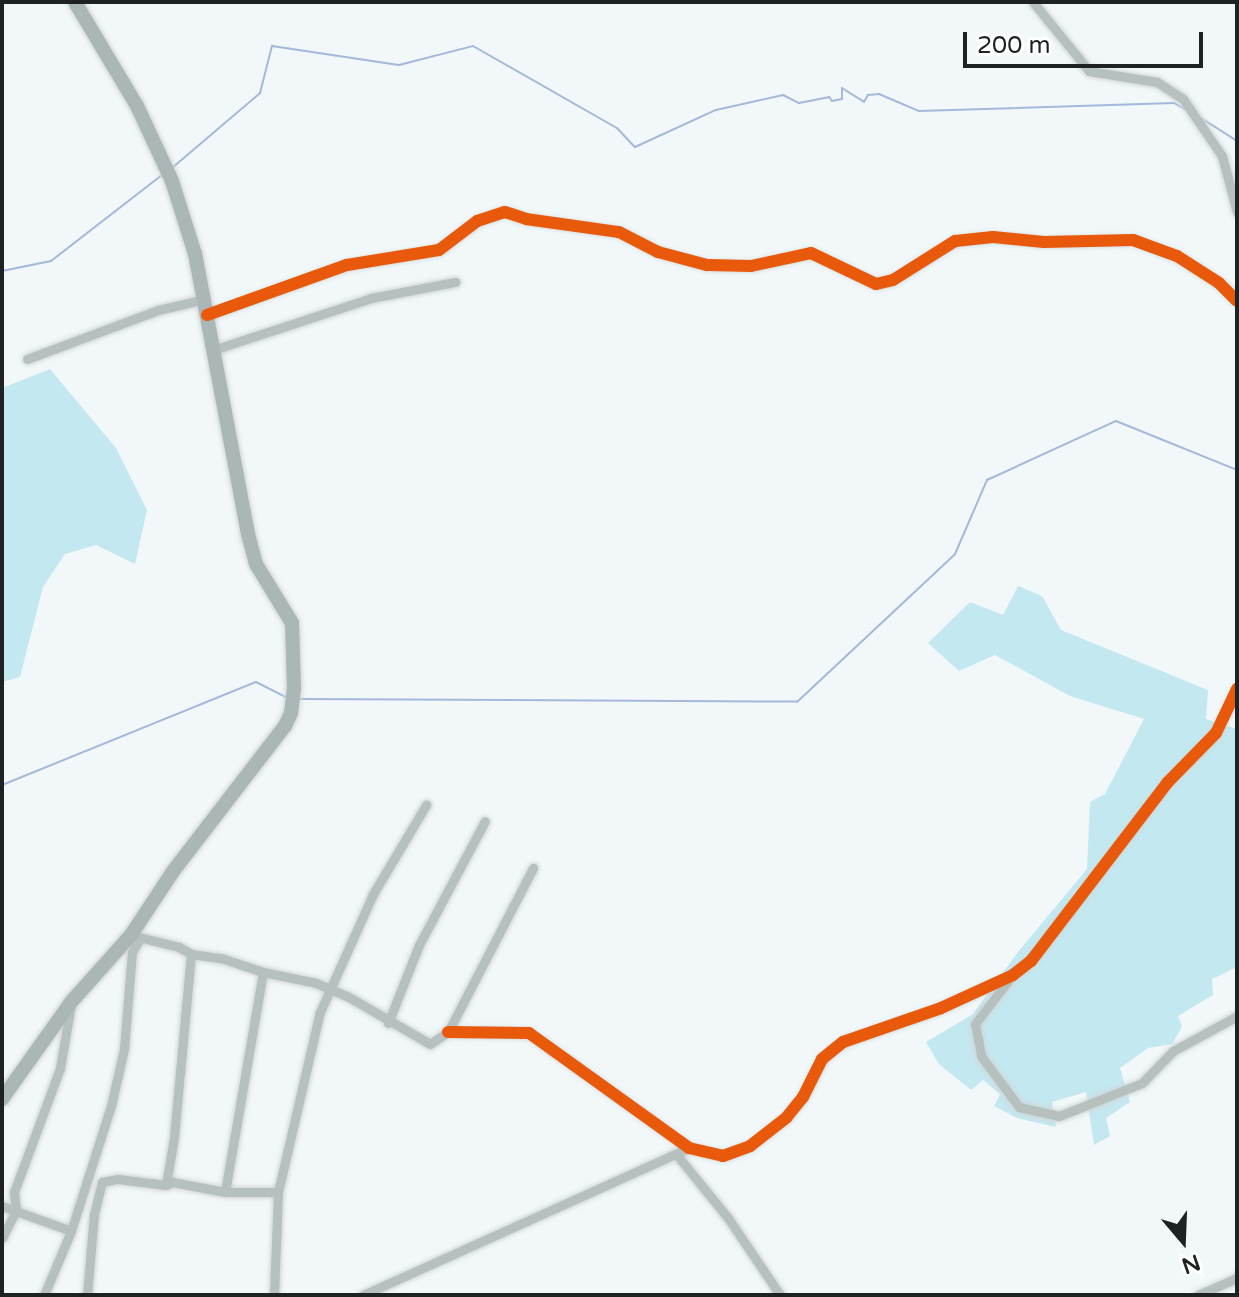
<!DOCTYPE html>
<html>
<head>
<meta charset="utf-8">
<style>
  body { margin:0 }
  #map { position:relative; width:1239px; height:1297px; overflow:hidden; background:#f2f8f9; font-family:"Varela Round",sans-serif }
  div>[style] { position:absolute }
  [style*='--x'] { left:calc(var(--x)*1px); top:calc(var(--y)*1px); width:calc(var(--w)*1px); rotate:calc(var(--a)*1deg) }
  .green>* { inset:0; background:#c3e8f0 }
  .stream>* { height:2px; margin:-1px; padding:0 1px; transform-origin:1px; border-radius:1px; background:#a3b8da }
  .roads { filter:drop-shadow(0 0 2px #d1d5d6) drop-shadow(0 0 2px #d1d5d6) }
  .minor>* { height:9px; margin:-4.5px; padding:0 4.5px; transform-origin:4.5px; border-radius:4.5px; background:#b5c0bf }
  .primary>* { height:14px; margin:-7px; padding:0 7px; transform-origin:7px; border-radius:7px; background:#abb7b7 }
  .cycleway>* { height:12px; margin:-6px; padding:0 6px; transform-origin:6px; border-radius:6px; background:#e8590c }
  span { translate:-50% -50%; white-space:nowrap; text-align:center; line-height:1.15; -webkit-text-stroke:8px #fff; paint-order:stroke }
  .frame { position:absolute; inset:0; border:4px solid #1e2223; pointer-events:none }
  .north { position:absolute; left:1143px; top:1201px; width:80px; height:80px; -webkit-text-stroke:6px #fff; paint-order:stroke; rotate:161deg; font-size:22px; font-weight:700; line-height:32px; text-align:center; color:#1e2223 }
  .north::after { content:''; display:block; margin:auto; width:28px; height:36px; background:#1e2223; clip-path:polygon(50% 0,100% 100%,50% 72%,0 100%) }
  .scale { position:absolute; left:963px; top:32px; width:240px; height:36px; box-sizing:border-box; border:4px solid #1e2223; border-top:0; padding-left:10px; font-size:24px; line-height:28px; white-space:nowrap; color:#1e2223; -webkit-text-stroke:6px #fff; paint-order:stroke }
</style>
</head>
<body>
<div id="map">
  <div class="green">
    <div style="clip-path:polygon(50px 369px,116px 448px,147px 510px,135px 564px,96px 545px,65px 554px,43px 587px,20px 677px,2px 682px,2px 388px)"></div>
    <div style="clip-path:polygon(1018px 586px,1042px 596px,1061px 630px,1208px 690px,1206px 719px,1237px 729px,1237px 967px,1212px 979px,1213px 995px,1178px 1016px,1182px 1027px,1172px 1044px,1148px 1048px,1120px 1068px,1130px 1102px,1106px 1118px,1110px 1136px,1094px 1145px,1086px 1092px,1052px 1102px,1056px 1127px,1017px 1118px,994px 1106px,1000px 1094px,983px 1080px,971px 1090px,939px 1064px,926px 1042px,973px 1014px,1018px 952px,1087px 869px,1090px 802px,1105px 794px,1144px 719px,1070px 696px,995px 655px,959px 671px,928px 643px,970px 602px,1003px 615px)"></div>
  </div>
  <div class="stream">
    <div style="--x:1201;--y:118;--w:43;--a:32.6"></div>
    <div style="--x:172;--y:168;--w:116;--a:-40.4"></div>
    <div style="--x:260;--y:93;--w:49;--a:-75.7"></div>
    <div style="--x:272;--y:46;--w:128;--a:8.5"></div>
    <div style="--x:399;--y:65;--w:76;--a:-14.4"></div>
    <div style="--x:473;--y:46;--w:166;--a:29.7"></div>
    <div style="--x:617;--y:128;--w:26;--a:47"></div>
    <div style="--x:635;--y:147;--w:89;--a:-24.6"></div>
    <div style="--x:716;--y:110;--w:69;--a:-12.6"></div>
    <div style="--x:783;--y:95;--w:18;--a:27"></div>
    <div style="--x:799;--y:103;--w:31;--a:-11"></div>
    <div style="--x:829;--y:97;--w:5;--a:53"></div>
    <div style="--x:832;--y:101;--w:10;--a:-11"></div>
    <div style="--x:842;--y:99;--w:11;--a:-90"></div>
    <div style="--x:842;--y:88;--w:26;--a:32"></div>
    <div style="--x:864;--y:102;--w:8;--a:-60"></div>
    <div style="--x:868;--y:95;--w:11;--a:-5"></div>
    <div style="--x:879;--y:94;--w:43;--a:23"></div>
    <div style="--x:919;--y:111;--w:255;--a:-1.8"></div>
    <div style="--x:1174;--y:103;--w:13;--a:29"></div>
    <div style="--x:2;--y:271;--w:50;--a:-11.5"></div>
    <div style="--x:51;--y:261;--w:142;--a:-37.8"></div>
    <div style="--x:300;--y:699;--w:497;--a:0.3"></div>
    <div style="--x:797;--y:702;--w:216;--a:-43.1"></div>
    <div style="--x:955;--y:554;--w:81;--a:-66.6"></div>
    <div style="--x:987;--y:480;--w:142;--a:-24.6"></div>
    <div style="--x:1116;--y:421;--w:131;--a:22"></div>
    <div style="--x:2;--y:785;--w:274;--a:-22.1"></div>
    <div style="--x:256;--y:682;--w:34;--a:27"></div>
  </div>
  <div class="roads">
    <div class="minor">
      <div style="--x:1033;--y:2;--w:89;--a:50.9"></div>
      <div style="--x:1089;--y:71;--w:69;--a:9.2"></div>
      <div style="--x:1157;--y:82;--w:31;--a:33"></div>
      <div style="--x:1183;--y:99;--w:69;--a:55.6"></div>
      <div style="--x:1222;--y:156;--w:58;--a:75"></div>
      <div style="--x:207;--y:315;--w:149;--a:-19.7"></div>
      <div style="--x:347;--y:265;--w:93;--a:-9.3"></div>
      <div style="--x:439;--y:250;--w:48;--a:-37.3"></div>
      <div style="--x:477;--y:221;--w:29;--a:-18"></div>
      <div style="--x:505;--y:212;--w:22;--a:18"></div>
      <div style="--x:526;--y:219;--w:94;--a:8"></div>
      <div style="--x:619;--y:232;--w:44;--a:27.1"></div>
      <div style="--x:658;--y:252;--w:51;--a:14.9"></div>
      <div style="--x:707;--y:265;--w:44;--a:1.3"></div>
      <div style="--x:751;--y:266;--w:61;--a:-12.2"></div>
      <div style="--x:811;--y:253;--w:72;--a:25.5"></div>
      <div style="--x:876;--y:284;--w:17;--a:-13"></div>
      <div style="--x:893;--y:280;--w:73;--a:-32.2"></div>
      <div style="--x:955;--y:241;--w:38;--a:-6"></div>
      <div style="--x:993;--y:237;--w:51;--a:5.6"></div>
      <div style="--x:1044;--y:242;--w:89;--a:-1.3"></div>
      <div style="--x:1133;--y:240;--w:47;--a:20"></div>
      <div style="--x:1177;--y:256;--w:50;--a:32.7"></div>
      <div style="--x:1219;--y:283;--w:25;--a:45"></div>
      <div style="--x:213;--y:350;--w:166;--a:-18.2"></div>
      <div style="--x:371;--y:298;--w:86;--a:-10.8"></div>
      <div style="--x:27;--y:359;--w:140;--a:-20.5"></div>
      <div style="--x:158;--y:310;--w:48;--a:-13.2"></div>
      <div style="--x:131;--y:935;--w:49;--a:14"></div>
      <div style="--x:179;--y:947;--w:14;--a:30"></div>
      <div style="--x:191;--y:954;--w:30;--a:8"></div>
      <div style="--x:221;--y:958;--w:44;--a:18.4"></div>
      <div style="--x:263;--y:972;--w:54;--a:11.7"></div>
      <div style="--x:316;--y:983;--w:34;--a:23"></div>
      <div style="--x:347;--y:996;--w:96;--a:30"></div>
      <div style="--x:430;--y:1044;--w:22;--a:-34"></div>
      <div style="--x:448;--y:1032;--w:185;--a:-62.6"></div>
      <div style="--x:1011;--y:977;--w:59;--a:127.5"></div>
      <div style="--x:975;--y:1024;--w:33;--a:79"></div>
      <div style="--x:981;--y:1056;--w:64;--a:53.3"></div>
      <div style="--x:1019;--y:1107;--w:41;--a:12.7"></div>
      <div style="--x:1059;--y:1116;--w:89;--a:-21.7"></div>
      <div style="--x:1142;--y:1083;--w:45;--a:-45.9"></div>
      <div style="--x:1173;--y:1051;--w:73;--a:-28.7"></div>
      <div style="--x:388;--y:1023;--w:84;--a:-68.3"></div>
      <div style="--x:419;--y:945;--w:140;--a:-62"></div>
      <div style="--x:448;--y:1032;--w:81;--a:0.7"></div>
      <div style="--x:529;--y:1033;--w:197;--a:35.7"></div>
      <div style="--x:689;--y:1148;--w:35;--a:13"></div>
      <div style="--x:723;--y:1156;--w:29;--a:-20"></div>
      <div style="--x:750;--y:1146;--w:46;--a:-37.9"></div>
      <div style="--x:786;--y:1118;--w:27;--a:-51"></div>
      <div style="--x:803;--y:1097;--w:42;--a:-63.4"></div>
      <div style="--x:822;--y:1059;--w:27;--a:-39"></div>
      <div style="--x:843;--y:1042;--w:104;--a:-19.1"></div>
      <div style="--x:941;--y:1008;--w:79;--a:-24.6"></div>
      <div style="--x:1013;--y:975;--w:23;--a:-38"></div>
      <div style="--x:1031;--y:961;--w:224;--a:-52.6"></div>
      <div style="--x:1167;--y:783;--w:70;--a:-45.6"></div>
      <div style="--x:1216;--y:733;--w:49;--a:-64.5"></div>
      <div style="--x:676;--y:1154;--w:82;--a:50.9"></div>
      <div style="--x:728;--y:1218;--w:93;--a:56"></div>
      <div style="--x:166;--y:1185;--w:49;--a:-80.5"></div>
      <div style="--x:174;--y:1137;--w:184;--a:-84.7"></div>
      <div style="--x:225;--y:1192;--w:223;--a:-80.2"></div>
      <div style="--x:2;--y:1206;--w:73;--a:19.9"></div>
      <div style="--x:2;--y:1238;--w:30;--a:-63"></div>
      <div style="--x:16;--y:1211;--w:19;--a:-96"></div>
      <div style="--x:14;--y:1192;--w:132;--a:-69.6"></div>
      <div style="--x:60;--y:1068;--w:65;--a:-80.2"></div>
      <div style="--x:44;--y:1295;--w:69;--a:-67.1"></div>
      <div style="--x:71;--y:1231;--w:131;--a:-72.3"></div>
      <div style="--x:111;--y:1106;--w:58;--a:-77.2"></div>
      <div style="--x:124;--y:1049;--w:97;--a:-85.3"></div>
      <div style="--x:132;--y:952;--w:16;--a:-60"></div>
      <div style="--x:87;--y:1295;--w:81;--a:-85.1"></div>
      <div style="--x:94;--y:1214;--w:33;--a:-76"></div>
      <div style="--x:102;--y:1182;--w:16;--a:-11"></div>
      <div style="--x:118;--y:1179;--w:48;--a:7.1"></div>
      <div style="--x:166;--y:1185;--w:7;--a:-27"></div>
      <div style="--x:172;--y:1182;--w:54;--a:10.7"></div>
      <div style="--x:225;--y:1192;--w:53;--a:0"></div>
      <div style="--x:278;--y:1192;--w:185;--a:-76.9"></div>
      <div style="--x:320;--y:1012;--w:129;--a:-65.8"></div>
      <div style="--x:373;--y:894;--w:104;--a:-59.2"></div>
      <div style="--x:274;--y:1295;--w:103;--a:-87.8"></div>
      <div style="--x:363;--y:1295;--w:358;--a:-24.3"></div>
      <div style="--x:1198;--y:1295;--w:43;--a:-23.6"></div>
    </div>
    <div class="primary">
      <div style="--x:2;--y:1099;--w:120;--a:-54.5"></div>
      <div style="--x:72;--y:1001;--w:89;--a:-48.2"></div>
      <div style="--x:131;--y:935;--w:78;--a:-56.5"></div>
      <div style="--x:174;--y:870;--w:182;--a:-52.4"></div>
      <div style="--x:285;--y:726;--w:14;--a:-65"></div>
      <div style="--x:291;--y:713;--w:26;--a:-83"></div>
      <div style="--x:294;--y:687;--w:64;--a:-91.8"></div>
      <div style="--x:292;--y:623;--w:69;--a:-121.4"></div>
      <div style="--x:256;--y:564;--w:31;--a:-105"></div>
      <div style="--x:248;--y:534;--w:285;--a:-100.7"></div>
      <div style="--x:195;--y:254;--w:77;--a:-107.5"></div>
      <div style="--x:172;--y:181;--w:83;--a:-115"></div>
      <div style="--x:137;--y:106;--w:121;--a:-120.8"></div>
    </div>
  </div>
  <div class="cycleway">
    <div style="--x:207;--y:315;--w:149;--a:-19.7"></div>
    <div style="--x:347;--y:265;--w:93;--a:-9.3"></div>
    <div style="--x:439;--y:250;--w:48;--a:-37.3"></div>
    <div style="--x:477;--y:221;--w:29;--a:-18"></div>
    <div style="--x:505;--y:212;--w:22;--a:18"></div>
    <div style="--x:526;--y:219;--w:94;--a:8"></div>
    <div style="--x:619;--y:232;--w:44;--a:27.1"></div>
    <div style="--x:658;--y:252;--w:51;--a:14.9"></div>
    <div style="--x:707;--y:265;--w:44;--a:1.3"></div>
    <div style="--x:751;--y:266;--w:61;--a:-12.2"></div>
    <div style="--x:811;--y:253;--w:72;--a:25.5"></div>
    <div style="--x:876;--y:284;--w:17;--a:-13"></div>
    <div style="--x:893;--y:280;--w:73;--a:-32.2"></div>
    <div style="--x:955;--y:241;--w:38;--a:-6"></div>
    <div style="--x:993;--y:237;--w:51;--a:5.6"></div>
    <div style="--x:1044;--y:242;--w:89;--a:-1.3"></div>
    <div style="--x:1133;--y:240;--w:47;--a:20"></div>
    <div style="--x:1177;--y:256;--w:50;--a:32.7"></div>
    <div style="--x:1219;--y:283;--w:25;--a:45"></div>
    <div style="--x:448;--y:1032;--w:81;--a:0.7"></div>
    <div style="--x:529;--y:1033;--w:197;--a:35.7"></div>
    <div style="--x:689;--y:1148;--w:35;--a:13"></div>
    <div style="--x:723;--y:1156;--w:29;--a:-20"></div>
    <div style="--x:750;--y:1146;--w:46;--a:-37.9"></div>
    <div style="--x:786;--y:1118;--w:27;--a:-51"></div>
    <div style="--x:803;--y:1097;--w:42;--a:-63.4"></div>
    <div style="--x:822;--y:1059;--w:27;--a:-39"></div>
    <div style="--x:843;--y:1042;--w:104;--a:-19.1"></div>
    <div style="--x:941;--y:1008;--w:79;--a:-24.6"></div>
    <div style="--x:1013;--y:975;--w:23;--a:-38"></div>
    <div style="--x:1031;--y:961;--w:224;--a:-52.6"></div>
    <div style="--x:1167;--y:783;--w:70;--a:-45.6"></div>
    <div style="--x:1216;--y:733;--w:49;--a:-64.5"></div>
  </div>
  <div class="frame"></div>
  <div class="north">N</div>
  <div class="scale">200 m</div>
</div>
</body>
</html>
